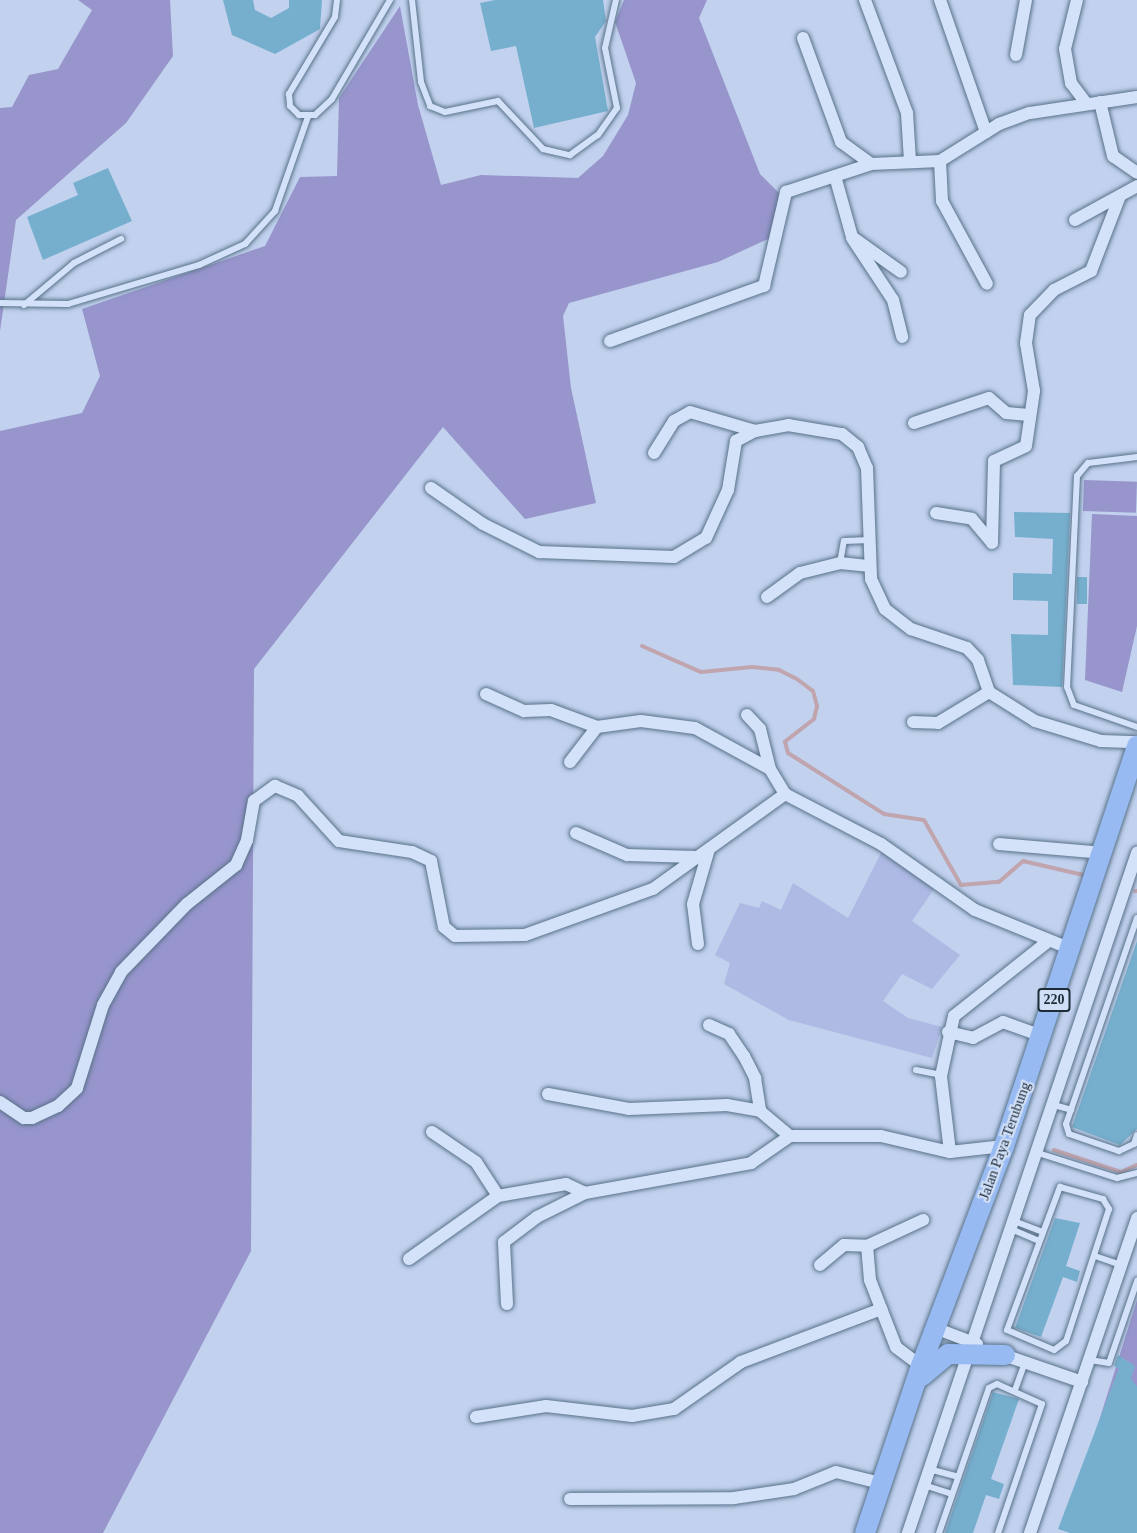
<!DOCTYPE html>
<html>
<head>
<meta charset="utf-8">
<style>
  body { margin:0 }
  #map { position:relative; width:1137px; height:1533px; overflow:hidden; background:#c1d1ee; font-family:Georgia,serif }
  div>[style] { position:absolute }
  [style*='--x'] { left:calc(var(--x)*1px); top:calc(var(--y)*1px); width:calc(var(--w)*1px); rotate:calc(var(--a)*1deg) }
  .farmland>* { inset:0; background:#aebae4 }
  .green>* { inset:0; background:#9795cc; transform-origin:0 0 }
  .stream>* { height:4px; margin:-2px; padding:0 2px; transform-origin:2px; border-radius:2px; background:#c0a4ae }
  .building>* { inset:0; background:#76afcd; transform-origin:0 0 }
  .roads { filter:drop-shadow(0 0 2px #587288) drop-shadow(0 0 2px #587288) }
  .service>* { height:6px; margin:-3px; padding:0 3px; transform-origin:3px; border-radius:3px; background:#d4e2f9 }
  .minor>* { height:12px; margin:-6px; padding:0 6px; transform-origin:6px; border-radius:6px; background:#d4e2f9 }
  .primary>* { height:20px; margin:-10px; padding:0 10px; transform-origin:10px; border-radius:10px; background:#98baf2 }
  span { translate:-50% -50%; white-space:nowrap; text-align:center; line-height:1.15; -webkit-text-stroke:4.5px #d0def6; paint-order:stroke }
  .shield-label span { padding:2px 4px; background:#d0def6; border:2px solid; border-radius:4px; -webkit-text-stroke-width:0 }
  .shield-label { font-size:14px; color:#1d2c37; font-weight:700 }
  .street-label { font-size:15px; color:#1d2c37 }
</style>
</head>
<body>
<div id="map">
  <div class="farmland">
    <div style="clip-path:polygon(882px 851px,934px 889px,912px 921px,960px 955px,932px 989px,902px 974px,883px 1001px,908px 1018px,942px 1027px,932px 1058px,789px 1020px,724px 984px,730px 963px,715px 955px,740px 903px,759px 908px,762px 901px,781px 910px,793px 883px,848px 918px)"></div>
  </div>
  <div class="green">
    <div style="clip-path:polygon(78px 0,170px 0,173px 56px,126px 123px,16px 220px,0 331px,0 108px,12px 107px,29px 75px,58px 69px,92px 10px)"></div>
    <div style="clip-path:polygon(624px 0,707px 0,699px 18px,760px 174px,779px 193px,772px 237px,718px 262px,569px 303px,563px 316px,571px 388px,596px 503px,525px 519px,443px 427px,254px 669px,251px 1251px,103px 1533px,0 1533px,0 431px,82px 413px,100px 376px,82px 309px,265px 246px,300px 177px,337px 176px,339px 98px,400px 6px,418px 105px,441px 185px,481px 175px,578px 178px,603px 156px,628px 115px,636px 83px,615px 22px)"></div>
    <div style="left:1084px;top:480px;width:53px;height:31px;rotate:2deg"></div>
    <div style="clip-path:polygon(1092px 514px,1137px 516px,1137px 626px,1122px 692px,1085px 680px)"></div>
    <div style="clip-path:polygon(1137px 1300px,1137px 1454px,1093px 1440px)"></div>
  </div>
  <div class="stream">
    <div style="--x:642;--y:646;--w:64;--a:23.8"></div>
    <div style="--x:701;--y:672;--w:51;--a:-5.6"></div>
    <div style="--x:752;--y:667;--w:27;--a:6"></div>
    <div style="--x:779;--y:670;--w:20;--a:27"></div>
    <div style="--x:797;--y:679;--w:20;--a:37"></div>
    <div style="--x:813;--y:691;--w:16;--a:75"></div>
    <div style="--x:817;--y:706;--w:13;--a:103"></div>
    <div style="--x:814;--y:719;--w:37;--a:142"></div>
    <div style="--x:785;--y:742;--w:11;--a:75"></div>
    <div style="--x:788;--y:753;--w:114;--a:32.4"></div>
    <div style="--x:884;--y:814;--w:40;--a:8.5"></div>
    <div style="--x:924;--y:820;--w:75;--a:60.4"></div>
    <div style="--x:961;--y:885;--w:38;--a:-5"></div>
    <div style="--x:999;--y:882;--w:32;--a:-41"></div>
    <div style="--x:1023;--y:861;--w:62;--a:13.1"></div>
    <div style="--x:1135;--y:891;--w:2;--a:0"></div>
    <div style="--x:1054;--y:1150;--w:71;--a:18.2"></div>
    <div style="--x:1121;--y:1172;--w:17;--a:-24"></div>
  </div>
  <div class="building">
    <div style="clip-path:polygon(223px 0,253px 0,255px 10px,271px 18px,289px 8px,289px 0,322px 0,320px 29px,275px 54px,232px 35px)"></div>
    <div style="clip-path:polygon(495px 0,603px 0,606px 21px,595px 37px,608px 111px,534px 128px,516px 46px,491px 51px,480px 3px)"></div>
    <div style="clip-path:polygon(108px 168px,132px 221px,43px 260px,27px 217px,78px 195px,73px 183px)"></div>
    <div style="clip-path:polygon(1014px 512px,1070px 513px,1062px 687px,1013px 685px,1011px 634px,1048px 635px,1048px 601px,1013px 600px,1013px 573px,1052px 574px,1053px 539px,1015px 537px)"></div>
    <div style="left:1077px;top:577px;width:10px;height:27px"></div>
    <div style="clip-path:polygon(1137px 941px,1137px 1129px,1120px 1145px,1072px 1127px)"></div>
    <div style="clip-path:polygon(1055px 1218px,1080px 1223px,1066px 1266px,1080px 1271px,1077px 1282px,1063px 1277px,1041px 1337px,1015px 1328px)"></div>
    <div style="clip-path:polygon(1118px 1355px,1135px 1366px,1131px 1378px,1137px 1387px,1137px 1533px,1070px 1533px,1058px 1529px,1119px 1368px,1114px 1366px)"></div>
    <div style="clip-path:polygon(993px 1392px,1019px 1399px,991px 1479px,1004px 1484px,999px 1499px,986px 1495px,973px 1533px,945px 1533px)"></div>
  </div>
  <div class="roads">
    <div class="service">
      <div style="--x:337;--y:0;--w:17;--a:97"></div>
      <div style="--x:335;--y:17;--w:90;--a:120.9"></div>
      <div style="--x:289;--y:94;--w:12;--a:85"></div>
      <div style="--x:290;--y:106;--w:13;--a:45"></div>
      <div style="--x:299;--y:115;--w:16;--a:0"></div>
      <div style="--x:315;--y:115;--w:23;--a:-43"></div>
      <div style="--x:332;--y:99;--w:115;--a:-59.6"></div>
      <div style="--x:412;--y:0;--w:82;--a:83.7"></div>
      <div style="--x:421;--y:82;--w:26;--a:69"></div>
      <div style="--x:430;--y:106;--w:16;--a:22"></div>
      <div style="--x:445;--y:112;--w:54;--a:-11.7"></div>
      <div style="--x:498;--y:101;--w:66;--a:46.8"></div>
      <div style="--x:543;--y:149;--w:28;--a:13"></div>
      <div style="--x:570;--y:155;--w:34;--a:-36"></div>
      <div style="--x:598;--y:135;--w:33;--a:-55"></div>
      <div style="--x:617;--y:108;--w:61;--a:-101.3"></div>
      <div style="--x:605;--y:48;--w:49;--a:-77.1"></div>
      <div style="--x:0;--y:303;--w:68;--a:0.8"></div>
      <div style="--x:68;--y:304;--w:137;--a:-16.6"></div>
      <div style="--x:199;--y:265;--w:51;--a:-24.5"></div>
      <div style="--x:245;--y:244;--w:45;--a:-47.7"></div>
      <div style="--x:275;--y:211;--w:100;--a:-70.7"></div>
      <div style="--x:24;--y:305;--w:65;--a:-40"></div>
      <div style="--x:74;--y:263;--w:53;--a:-27.1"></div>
      <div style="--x:1137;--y:457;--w:49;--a:173"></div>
      <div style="--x:1088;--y:463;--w:17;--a:130"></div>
      <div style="--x:1077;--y:476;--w:211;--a:92.7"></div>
      <div style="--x:1067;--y:687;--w:19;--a:69"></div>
      <div style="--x:1074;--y:705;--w:67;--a:19.2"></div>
      <div style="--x:840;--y:563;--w:22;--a:-80"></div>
      <div style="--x:844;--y:541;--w:26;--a:-2"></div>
      <div style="--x:1137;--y:918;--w:218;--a:109"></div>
      <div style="--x:1066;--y:1124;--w:10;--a:73"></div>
      <div style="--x:1069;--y:1134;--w:53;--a:18.8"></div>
      <div style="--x:1119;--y:1151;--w:17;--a:-25"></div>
      <div style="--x:1134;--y:1144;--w:9;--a:-72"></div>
      <div style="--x:916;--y:1070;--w:25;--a:11"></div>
      <div style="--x:1054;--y:1105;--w:18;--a:16"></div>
      <div style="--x:1038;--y:1153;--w:83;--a:17.6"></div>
      <div style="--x:1117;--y:1178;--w:21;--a:-14"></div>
      <div style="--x:1060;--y:1187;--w:45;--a:15.6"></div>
      <div style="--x:1103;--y:1199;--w:12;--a:59"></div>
      <div style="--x:1109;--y:1209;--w:139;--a:108"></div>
      <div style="--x:1066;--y:1341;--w:15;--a:143"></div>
      <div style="--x:1054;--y:1350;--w:51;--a:-156.9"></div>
      <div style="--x:1007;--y:1330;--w:153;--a:-69.7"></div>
      <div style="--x:1014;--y:1221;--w:28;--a:21"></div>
      <div style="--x:1011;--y:1229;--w:28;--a:23"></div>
      <div style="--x:1095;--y:1256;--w:28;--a:19"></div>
      <div style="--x:1090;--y:1360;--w:19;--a:9"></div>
      <div style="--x:1109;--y:1363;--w:87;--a:-71.1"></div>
      <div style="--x:1015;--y:1390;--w:30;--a:-70"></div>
      <div style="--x:929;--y:1469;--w:30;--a:15"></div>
      <div style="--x:924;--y:1485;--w:29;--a:18"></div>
      <div style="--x:939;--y:1533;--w:153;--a:-71"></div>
      <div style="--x:989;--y:1388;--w:9;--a:-27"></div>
      <div style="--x:997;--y:1384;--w:49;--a:24"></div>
      <div style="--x:1042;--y:1404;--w:136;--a:108.8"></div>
    </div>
    <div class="minor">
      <div style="--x:865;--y:0;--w:121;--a:69.6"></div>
      <div style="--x:907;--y:113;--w:48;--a:86.4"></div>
      <div style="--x:940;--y:0;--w:140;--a:70.8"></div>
      <div style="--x:1077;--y:0;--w:50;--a:103.8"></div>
      <div style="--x:1065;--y:49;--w:35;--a:80"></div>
      <div style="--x:1071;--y:83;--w:26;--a:53"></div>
      <div style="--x:803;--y:38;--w:111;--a:69.9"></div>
      <div style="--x:841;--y:142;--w:37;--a:36"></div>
      <div style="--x:1016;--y:55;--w:56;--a:-79.7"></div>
      <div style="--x:1100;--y:102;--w:56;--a:76.5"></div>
      <div style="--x:1113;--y:156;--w:29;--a:35"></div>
      <div style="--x:940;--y:161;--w:40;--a:87.1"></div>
      <div style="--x:942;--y:201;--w:94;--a:61.5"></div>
      <div style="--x:835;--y:176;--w:63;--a:74.4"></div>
      <div style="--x:852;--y:237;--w:60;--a:35.5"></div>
      <div style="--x:1075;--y:220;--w:71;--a:-28.7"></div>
      <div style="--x:852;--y:238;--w:74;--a:56.5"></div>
      <div style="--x:893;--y:300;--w:38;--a:76"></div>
      <div style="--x:610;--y:341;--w:164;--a:-19.7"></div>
      <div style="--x:764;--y:286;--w:97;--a:-76.8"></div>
      <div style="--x:786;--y:192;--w:89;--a:-18.2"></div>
      <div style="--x:871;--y:164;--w:69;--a:-2.5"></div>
      <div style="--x:940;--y:161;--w:70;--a:-32.1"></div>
      <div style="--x:999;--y:124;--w:33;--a:-20"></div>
      <div style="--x:1030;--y:113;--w:108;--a:-8.5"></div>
      <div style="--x:914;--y:423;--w:79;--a:-18.4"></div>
      <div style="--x:989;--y:398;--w:23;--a:41"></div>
      <div style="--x:1006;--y:413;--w:23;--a:5"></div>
      <div style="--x:654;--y:453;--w:38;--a:-58"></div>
      <div style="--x:674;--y:421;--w:18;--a:-29"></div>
      <div style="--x:690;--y:412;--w:68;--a:16.3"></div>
      <div style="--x:431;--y:488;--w:63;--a:34.7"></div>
      <div style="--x:483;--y:524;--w:63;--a:26.6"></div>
      <div style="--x:539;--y:552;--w:135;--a:2.1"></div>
      <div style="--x:674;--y:557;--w:37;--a:-31"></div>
      <div style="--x:706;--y:538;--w:53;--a:-65.4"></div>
      <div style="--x:728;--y:490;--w:50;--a:-80.7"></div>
      <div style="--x:736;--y:441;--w:21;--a:-28"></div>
      <div style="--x:755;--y:431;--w:34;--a:-10"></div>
      <div style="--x:788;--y:425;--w:55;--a:9.5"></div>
      <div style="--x:842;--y:434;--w:21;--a:39"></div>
      <div style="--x:858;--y:447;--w:23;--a:67"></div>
      <div style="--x:867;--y:468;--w:111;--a:87.9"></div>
      <div style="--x:871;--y:579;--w:33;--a:65"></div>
      <div style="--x:885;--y:609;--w:33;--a:38"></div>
      <div style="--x:911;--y:629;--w:59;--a:18.7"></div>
      <div style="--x:967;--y:648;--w:16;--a:47"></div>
      <div style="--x:978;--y:660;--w:34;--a:71"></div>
      <div style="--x:989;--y:692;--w:54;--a:32.2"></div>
      <div style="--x:1035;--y:721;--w:69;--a:16.9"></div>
      <div style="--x:1101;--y:741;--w:36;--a:2"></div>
      <div style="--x:936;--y:513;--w:36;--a:9"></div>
      <div style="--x:972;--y:519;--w:31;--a:50"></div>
      <div style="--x:992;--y:543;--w:82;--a:-88.6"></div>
      <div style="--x:994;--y:461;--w:35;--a:-25"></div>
      <div style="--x:1026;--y:446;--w:56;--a:-81.7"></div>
      <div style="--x:1034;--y:391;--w:49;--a:-99.5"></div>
      <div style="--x:1026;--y:343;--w:28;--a:-82"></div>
      <div style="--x:1030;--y:315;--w:35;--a:-46"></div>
      <div style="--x:1054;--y:290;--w:42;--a:-27.2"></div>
      <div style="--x:1091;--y:271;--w:80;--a:-68.9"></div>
      <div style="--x:767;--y:597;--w:41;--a:-36"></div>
      <div style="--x:800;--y:573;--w:41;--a:-14"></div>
      <div style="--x:840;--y:563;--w:30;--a:6"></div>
      <div style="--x:486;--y:694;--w:42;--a:24.1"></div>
      <div style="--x:524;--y:711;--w:27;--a:-2"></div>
      <div style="--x:551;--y:710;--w:49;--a:20.3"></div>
      <div style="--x:597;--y:727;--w:44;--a:-7.8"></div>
      <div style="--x:641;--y:721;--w:54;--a:7.4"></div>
      <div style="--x:695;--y:728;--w:85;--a:28.7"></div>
      <div style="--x:747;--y:715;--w:19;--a:47"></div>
      <div style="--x:760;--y:729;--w:41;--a:76"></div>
      <div style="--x:770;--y:769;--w:29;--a:59"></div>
      <div style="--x:913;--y:722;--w:25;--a:2"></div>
      <div style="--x:938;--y:723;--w:60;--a:-31.3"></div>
      <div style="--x:570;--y:762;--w:44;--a:-52.4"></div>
      <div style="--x:576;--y:833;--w:56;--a:23.3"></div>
      <div style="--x:627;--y:855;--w:69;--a:1.7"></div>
      <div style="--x:999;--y:844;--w:105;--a:4.9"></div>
      <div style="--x:698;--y:944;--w:40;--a:-97.1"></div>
      <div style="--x:693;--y:904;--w:57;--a:-73.8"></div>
      <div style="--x:709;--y:1025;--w:22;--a:24"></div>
      <div style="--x:729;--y:1034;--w:27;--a:56"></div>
      <div style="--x:744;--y:1056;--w:25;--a:63"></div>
      <div style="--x:755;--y:1078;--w:33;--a:81"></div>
      <div style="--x:948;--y:1032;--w:26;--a:13"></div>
      <div style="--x:973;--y:1038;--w:34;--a:-28"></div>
      <div style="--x:1003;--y:1022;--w:41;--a:19.7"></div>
      <div style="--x:548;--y:1094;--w:82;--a:10.5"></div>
      <div style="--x:629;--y:1109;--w:98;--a:-2.3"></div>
      <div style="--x:727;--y:1105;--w:34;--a:10"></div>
      <div style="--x:760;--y:1111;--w:39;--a:40"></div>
      <div style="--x:790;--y:1136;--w:91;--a:0"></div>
      <div style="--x:881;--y:1136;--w:71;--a:13.1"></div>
      <div style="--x:950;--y:1152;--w:54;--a:-6.3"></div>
      <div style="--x:0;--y:1102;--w:29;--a:34"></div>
      <div style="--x:24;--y:1118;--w:8;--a:0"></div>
      <div style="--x:32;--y:1118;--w:29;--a:-25"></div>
      <div style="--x:58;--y:1106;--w:26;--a:-43"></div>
      <div style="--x:77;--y:1088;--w:87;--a:-72.6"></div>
      <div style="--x:103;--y:1005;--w:38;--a:-61"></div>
      <div style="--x:121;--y:972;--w:95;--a:-45.9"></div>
      <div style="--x:187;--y:904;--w:63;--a:-38.5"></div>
      <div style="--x:236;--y:865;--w:27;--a:-66"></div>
      <div style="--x:247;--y:840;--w:40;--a:-80"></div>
      <div style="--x:254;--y:801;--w:26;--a:-36"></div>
      <div style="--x:275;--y:786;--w:25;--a:23"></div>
      <div style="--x:298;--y:796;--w:61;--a:47.7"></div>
      <div style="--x:339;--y:841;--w:74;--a:8.6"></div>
      <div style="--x:412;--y:852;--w:21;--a:25"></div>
      <div style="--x:431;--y:861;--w:67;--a:78.9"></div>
      <div style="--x:444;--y:927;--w:14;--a:39"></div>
      <div style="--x:455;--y:936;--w:70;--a:-0.8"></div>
      <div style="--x:525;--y:935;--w:136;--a:-19.8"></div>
      <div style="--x:653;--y:889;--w:163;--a:-35.7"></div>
      <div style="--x:785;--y:794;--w:108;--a:27.5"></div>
      <div style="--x:881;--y:844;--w:115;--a:35.1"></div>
      <div style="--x:975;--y:910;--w:104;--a:22.1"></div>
      <div style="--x:432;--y:1132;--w:53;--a:34.3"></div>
      <div style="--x:476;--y:1162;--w:40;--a:57.1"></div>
      <div style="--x:498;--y:1196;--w:69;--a:-10"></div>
      <div style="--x:566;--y:1184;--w:21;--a:25"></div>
      <div style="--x:950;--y:1152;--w:77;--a:-96.8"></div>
      <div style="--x:941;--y:1076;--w:61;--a:-77.8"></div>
      <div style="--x:954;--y:1016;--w:117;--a:-38.4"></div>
      <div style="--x:409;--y:1259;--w:109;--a:-35.3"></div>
      <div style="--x:820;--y:1265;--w:31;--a:-40"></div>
      <div style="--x:844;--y:1245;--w:23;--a:2"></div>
      <div style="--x:507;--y:1304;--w:62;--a:-92.8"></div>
      <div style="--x:504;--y:1242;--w:41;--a:-37.1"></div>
      <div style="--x:537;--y:1217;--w:54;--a:-26.6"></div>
      <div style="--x:585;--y:1193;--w:169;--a:-10.2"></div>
      <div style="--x:751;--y:1163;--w:47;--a:-34.7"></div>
      <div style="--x:935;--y:1328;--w:45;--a:20.9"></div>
      <div style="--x:998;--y:1353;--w:89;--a:19"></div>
      <div style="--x:921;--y:1366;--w:31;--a:-143"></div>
      <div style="--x:896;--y:1347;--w:72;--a:-111.2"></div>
      <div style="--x:870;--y:1280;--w:34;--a:-95"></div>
      <div style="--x:867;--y:1246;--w:62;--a:-24.9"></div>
      <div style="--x:476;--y:1417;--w:71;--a:-8.9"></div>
      <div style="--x:546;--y:1406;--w:87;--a:6.6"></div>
      <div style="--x:632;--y:1416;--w:43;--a:-9.5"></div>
      <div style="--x:674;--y:1409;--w:82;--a:-35"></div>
      <div style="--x:741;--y:1362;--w:150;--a:-20.7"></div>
      <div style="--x:570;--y:1499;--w:164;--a:-0.3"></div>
      <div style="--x:734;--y:1498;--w:61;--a:-8.5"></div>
      <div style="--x:794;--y:1489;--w:45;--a:-22"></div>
      <div style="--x:836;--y:1472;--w:45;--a:14"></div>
      <div style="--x:908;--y:1533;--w:718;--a:-71.39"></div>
      <div style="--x:1030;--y:1533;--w:333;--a:-71.2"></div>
    </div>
    <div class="primary">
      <div style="--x:922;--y:1376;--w:34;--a:-40"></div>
      <div style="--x:948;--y:1354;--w:57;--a:1"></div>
      <div style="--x:865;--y:1533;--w:176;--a:-71.5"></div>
      <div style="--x:921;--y:1366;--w:235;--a:-69.3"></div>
      <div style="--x:1004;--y:1146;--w:422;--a:-71.6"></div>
    </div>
  </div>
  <div class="shield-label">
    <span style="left:1054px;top:1000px">220</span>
  </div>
  <div class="street-label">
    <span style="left:1005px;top:1141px;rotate:-70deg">Jalan Paya Terubung</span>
  </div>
</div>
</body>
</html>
